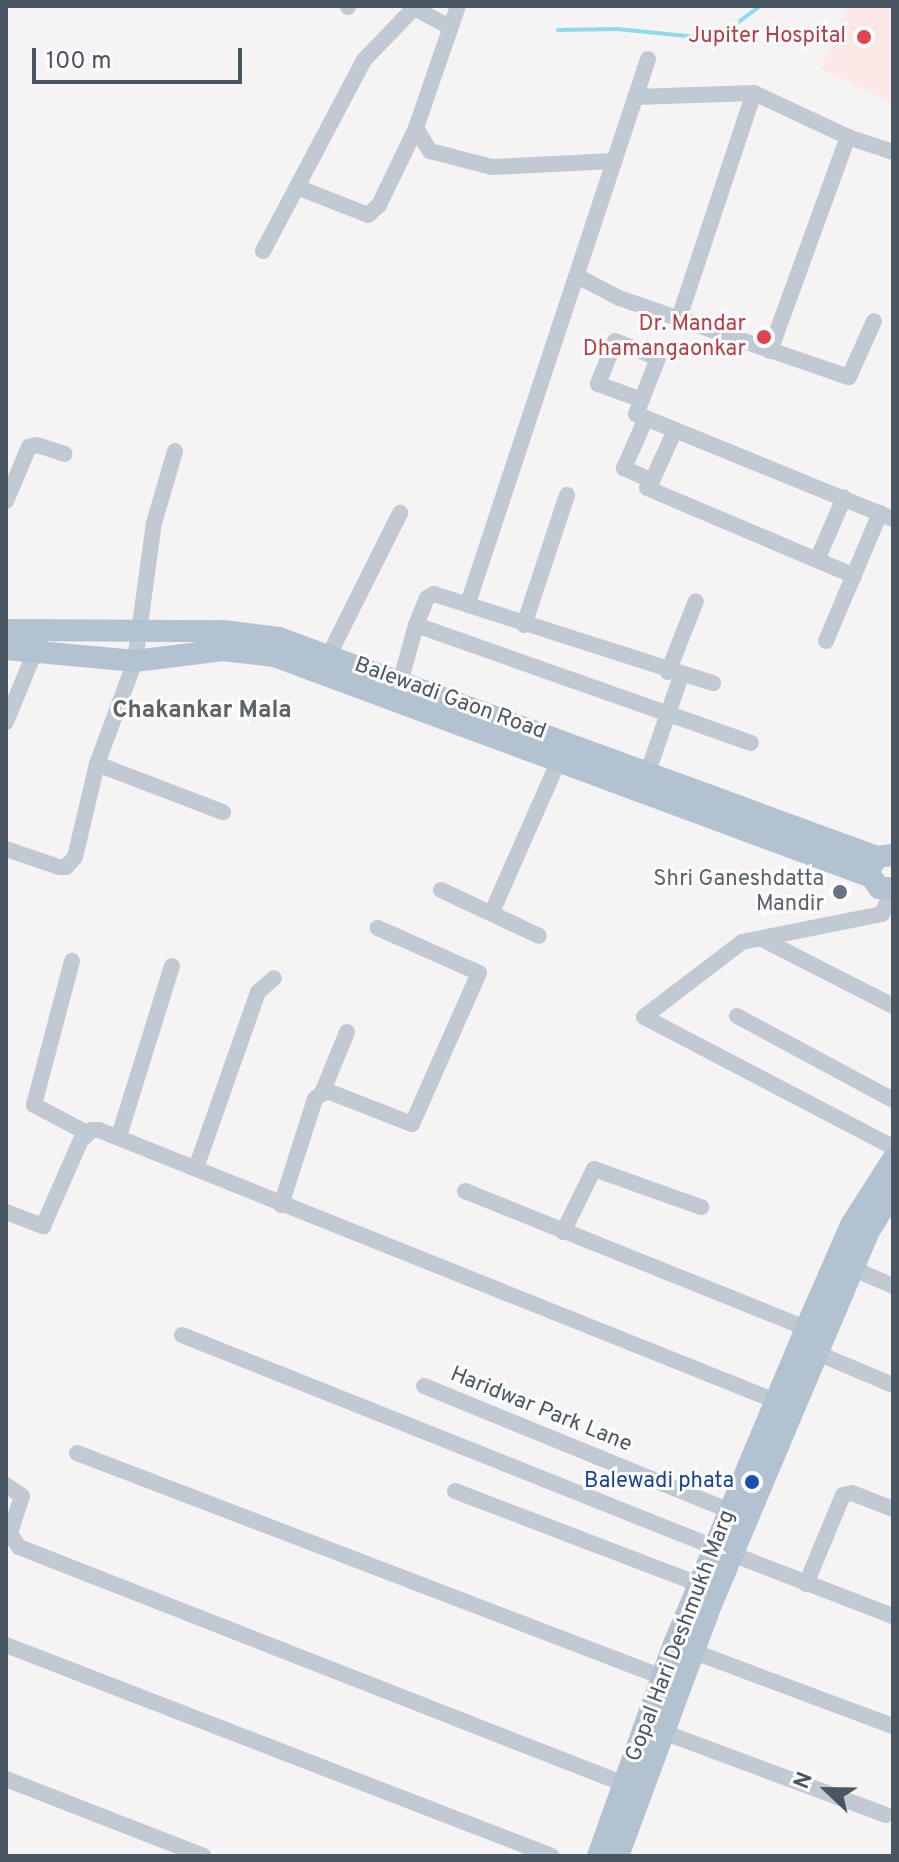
<!DOCTYPE html>
<html>
<head>
<meta charset="utf-8">
<style>
  body { margin:0 }
  #map { position:relative; width:899px; height:1862px; overflow:hidden; background:#f5f3f3; font-family:Overpass,sans-serif }
  div>[style] { position:absolute }
  [style*='--x'] { left:calc(var(--x)*1px); top:calc(var(--y)*1px); width:calc(var(--w)*1px); rotate:calc(var(--a)*1deg) }
  .medical>* { inset:0; background:#fce8e6 }
  .stream>* { height:4px; margin:-2px; padding:0 2px; transform-origin:2px; border-radius:2px; background:#90daee }
  .minor>* { height:16px; margin:-8px; padding:0 8px; transform-origin:8px; border-radius:8px; background:#c1cad2 }
  .major>* { height:22px; margin:-11px; padding:0 11px; transform-origin:11px; border-radius:11px; background:#b3c2d1 }
  .dots>* { width:22px; height:22px; translate:-50% -50%; box-sizing:border-box; border:4px solid #fff; border-radius:50% }
  span { translate:-50% -50%; white-space:nowrap; text-align:center; line-height:1.15; -webkit-text-stroke:6px #fff; paint-order:stroke }
  .health-label { font-size:22px; color:#be3a42 }
  .right { translate:-100% -50%; text-align:right }
  .street-label { font-size:22px; color:#4a5661 }
  .worship-label { font-size:22px; color:#5b616d }
  .transit-label { font-size:22px; color:#164399 }
  .neighbourhood-label { font-size:24px; color:#5f6368; font-weight:700 }
  .frame { position:absolute; inset:0; border:8px solid #4a5661; pointer-events:none }
  .north { position:absolute; left:787px; top:1750px; width:80px; height:80px; -webkit-text-stroke:6px #fff; paint-order:stroke; rotate:292deg; font-size:22px; font-weight:700; line-height:32px; text-align:center; color:#4a5661 }
  .north::after { content:''; display:block; margin:auto; width:28px; height:36px; background:#4a5661; clip-path:polygon(50% 0,100% 100%,50% 72%,0 100%) }
  .scale { position:absolute; left:32px; top:48px; width:210px; height:36px; box-sizing:border-box; border:4px solid #4a5661; border-top:0; padding-left:10px; font-size:24px; line-height:28px; white-space:nowrap; color:#4a5661; -webkit-text-stroke:6px #fff; paint-order:stroke }
</style>
</head>
<body>
<div id="map">
  <div class="medical">
    <div style="clip-path:polygon(849px 6px,893px 6px,893px 103px,821px 69px)"></div>
  </div>
  <div class="stream">
    <div style="--x:558;--y:30;--w:59;--a:-1"></div>
    <div style="--x:617;--y:29;--w:100;--a:5.8"></div>
    <div style="--x:716;--y:39;--w:55;--a:-36.9"></div>
  </div>
  <div class="minor">
    <div style="--x:458;--y:6;--w:129;--a:109"></div>
    <div style="--x:416;--y:128;--w:27;--a:59"></div>
    <div style="--x:430;--y:151;--w:64;--a:14.5"></div>
    <div style="--x:492;--y:167;--w:122;--a:-2.8"></div>
    <div style="--x:348;--y:7;--w:1;--a:-90"></div>
    <div style="--x:635;--y:97;--w:119;--a:-1.9"></div>
    <div style="--x:754;--y:93;--w:104;--a:25.1"></div>
    <div style="--x:848;--y:137;--w:47;--a:18.4"></div>
    <div style="--x:297;--y:187;--w:76;--a:21.5"></div>
    <div style="--x:368;--y:215;--w:15;--a:-42"></div>
    <div style="--x:379;--y:205;--w:85;--a:-64.3"></div>
    <div style="--x:263;--y:251;--w:216;--a:-62.1"></div>
    <div style="--x:364;--y:60;--w:72;--a:-46.1"></div>
    <div style="--x:414;--y:8;--w:40;--a:28"></div>
    <div style="--x:577;--y:276;--w:47;--a:27.6"></div>
    <div style="--x:619;--y:298;--w:243;--a:19"></div>
    <div style="--x:849;--y:377;--w:61;--a:-65.9"></div>
    <div style="--x:679;--y:318;--w:237;--a:-71.6"></div>
    <div style="--x:770;--y:351;--w:228;--a:-70"></div>
    <div style="--x:642;--y:400;--w:47;--a:-160"></div>
    <div style="--x:598;--y:384;--w:46;--a:-68.4"></div>
    <div style="--x:615;--y:341;--w:46;--a:21.6"></div>
    <div style="--x:658;--y:358;--w:60;--a:111.4"></div>
    <div style="--x:636;--y:414;--w:278;--a:22.2"></div>
    <div style="--x:646;--y:418;--w:55;--a:113.7"></div>
    <div style="--x:624;--y:468;--w:31;--a:25"></div>
    <div style="--x:652;--y:481;--w:56;--a:-65.7"></div>
    <div style="--x:647;--y:488;--w:225;--a:23"></div>
    <div style="--x:6;--y:501;--w:59;--a:-66.9"></div>
    <div style="--x:29;--y:447;--w:8;--a:-14"></div>
    <div style="--x:37;--y:445;--w:29;--a:18"></div>
    <div style="--x:817;--y:560;--w:68;--a:-66.5"></div>
    <div style="--x:468;--y:603;--w:573;--a:-71.69"></div>
    <div style="--x:416;--y:625;--w:355;--a:19.4"></div>
    <div style="--x:524;--y:625;--w:137;--a:-71.7"></div>
    <div style="--x:826;--y:641;--w:139;--a:-67.1"></div>
    <div style="--x:329;--y:655;--w:159;--a:-63.4"></div>
    <div style="--x:668;--y:672;--w:76;--a:-68.5"></div>
    <div style="--x:398;--y:690;--w:67;--a:-74.5"></div>
    <div style="--x:416;--y:625;--w:29;--a:-68"></div>
    <div style="--x:427;--y:598;--w:8;--a:-30"></div>
    <div style="--x:434;--y:594;--w:293;--a:17.7"></div>
    <div style="--x:6;--y:722;--w:87;--a:-67.6"></div>
    <div style="--x:97;--y:764;--w:135;--a:20.9"></div>
    <div style="--x:645;--y:780;--w:110;--a:-70.9"></div>
    <div style="--x:6;--y:849;--w:56;--a:18.8"></div>
    <div style="--x:59;--y:867;--w:7;--a:0"></div>
    <div style="--x:66;--y:867;--w:13;--a:-48"></div>
    <div style="--x:75;--y:857;--w:96;--a:-76.7"></div>
    <div style="--x:97;--y:764;--w:110;--a:-69.7"></div>
    <div style="--x:135;--y:661;--w:139;--a:-82.2"></div>
    <div style="--x:154;--y:523;--w:75;--a:-73.7"></div>
    <div style="--x:893;--y:888;--w:28;--a:113"></div>
    <div style="--x:882;--y:914;--w:143;--a:168.7"></div>
    <div style="--x:742;--y:942;--w:123;--a:142.6"></div>
    <div style="--x:644;--y:1017;--w:281;--a:27.6"></div>
    <div style="--x:441;--y:890;--w:108;--a:25.1"></div>
    <div style="--x:492;--y:912;--w:166;--a:-66.2"></div>
    <div style="--x:762;--y:939;--w:147;--a:27.1"></div>
    <div style="--x:72;--y:961;--w:149;--a:104.8"></div>
    <div style="--x:34;--y:1105;--w:60;--a:27.8"></div>
    <div style="--x:737;--y:1016;--w:177;--a:28.3"></div>
    <div style="--x:322;--y:1093;--w:66;--a:-67.7"></div>
    <div style="--x:119;--y:1136;--w:178;--a:-72.7"></div>
    <div style="--x:196;--y:1168;--w:187;--a:-70.6"></div>
    <div style="--x:258;--y:992;--w:21;--a:-41"></div>
    <div style="--x:465;--y:1191;--w:367;--a:21.9"></div>
    <div style="--x:281;--y:1205;--w:111;--a:-72.2"></div>
    <div style="--x:315;--y:1099;--w:9;--a:-41"></div>
    <div style="--x:322;--y:1093;--w:8;--a:-7"></div>
    <div style="--x:330;--y:1092;--w:88;--a:21.3"></div>
    <div style="--x:412;--y:1124;--w:165;--a:-66.1"></div>
    <div style="--x:479;--y:973;--w:111;--a:-156"></div>
    <div style="--x:6;--y:1212;--w:40;--a:21"></div>
    <div style="--x:43;--y:1226;--w:94;--a:-66.2"></div>
    <div style="--x:81;--y:1140;--w:15;--a:-42"></div>
    <div style="--x:92;--y:1130;--w:7;--a:0"></div>
    <div style="--x:99;--y:1130;--w:729;--a:21.82"></div>
    <div style="--x:563;--y:1232;--w:70;--a:-63.8"></div>
    <div style="--x:594;--y:1169;--w:114;--a:19.6"></div>
    <div style="--x:852;--y:1268;--w:45;--a:23.7"></div>
    <div style="--x:182;--y:1335;--w:573;--a:21.73"></div>
    <div style="--x:817;--y:1353;--w:82;--a:22.8"></div>
    <div style="--x:424;--y:1386;--w:331;--a:22.2"></div>
    <div style="--x:77;--y:1453;--w:626;--a:20.95"></div>
    <div style="--x:6;--y:1485;--w:19;--a:35"></div>
    <div style="--x:22;--y:1496;--w:40;--a:108"></div>
    <div style="--x:10;--y:1534;--w:16;--a:55"></div>
    <div style="--x:19;--y:1547;--w:650;--a:21.39"></div>
    <div style="--x:455;--y:1491;--w:261;--a:20.9"></div>
    <div style="--x:732;--y:1554;--w:173;--a:21.1"></div>
    <div style="--x:806;--y:1584;--w:96;--a:-67.4"></div>
    <div style="--x:843;--y:1495;--w:9;--a:-13"></div>
    <div style="--x:852;--y:1493;--w:44;--a:21.3"></div>
    <div style="--x:6;--y:1645;--w:585;--a:21.13"></div>
    <div style="--x:692;--y:1651;--w:215;--a:20.5"></div>
    <div style="--x:663;--y:1732;--w:238;--a:20.4"></div>
    <div style="--x:6;--y:1779;--w:212;--a:21.3"></div>
  </div>
  <div class="major">
    <div style="--x:6;--y:630;--w:217;--a:0.3"></div>
    <div style="--x:223;--y:631;--w:56;--a:7.1"></div>
    <div style="--x:279;--y:638;--w:637;--a:20.11"></div>
    <div style="--x:6;--y:649;--w:130;--a:5.3"></div>
    <div style="--x:135;--y:661;--w:89;--a:-7.1"></div>
    <div style="--x:223;--y:650;--w:51;--a:6.7"></div>
    <div style="--x:274;--y:656;--w:634;--a:20.29"></div>
    <div style="--x:893;--y:855;--w:16;--a:173"></div>
    <div style="--x:877;--y:857;--w:17;--a:121"></div>
    <div style="--x:868;--y:872;--w:19;--a:55"></div>
    <div style="--x:879;--y:888;--w:14;--a:0"></div>
    <div style="--x:598;--y:1856;--w:225;--a:-70.3"></div>
    <div style="--x:674;--y:1644;--w:342;--a:-67.3"></div>
    <div style="--x:806;--y:1328;--w:112;--a:-66.4"></div>
    <div style="--x:851;--y:1225;--w:78;--a:-57.5"></div>
    <div style="--x:618;--y:1856;--w:268;--a:-69.7"></div>
    <div style="--x:711;--y:1605;--w:404;--a:-67.1"></div>
    <div style="--x:868;--y:1233;--w:48;--a:-58.6"></div>
  </div>
  <div class="dots">
    <div style="left:864px;top:37px;background:#e0444e"></div>
    <div style="left:764px;top:337px;background:#e0444e"></div>
    <div style="left:840px;top:892px;background:#6b7280"></div>
    <div style="left:752px;top:1482px;background:#1a4fb4"></div>
  </div>
  <div class="health-label">
    <span class="right" style="left:846px;top:37px">Jupiter Hospital</span>
    <span class="right" style="left:746px;top:337px">Dr. Mandar<br>Dhamangaonkar</span>
  </div>
  <div class="street-label">
    <span style="left:450px;top:699px;rotate:20deg">Balewadi Gaon Road</span>
    <span style="left:541px;top:1410px;rotate:22deg">Haridwar Park Lane</span>
    <span style="left:681px;top:1636px;rotate:-69deg">Gopal Hari Deshmukh Marg</span>
  </div>
  <div class="worship-label">
    <span class="right" style="left:824px;top:892px">Shri Ganeshdatta<br>Mandir</span>
  </div>
  <div class="transit-label">
    <span class="right" style="left:734px;top:1482px">Balewadi phata</span>
  </div>
  <div class="neighbourhood-label">
    <span style="left:202px;top:712px">Chakankar Mala</span>
  </div>
  <div class="frame"></div>
  <div class="north">N</div>
  <div class="scale">100 m</div>
</div>
</body>
</html>
